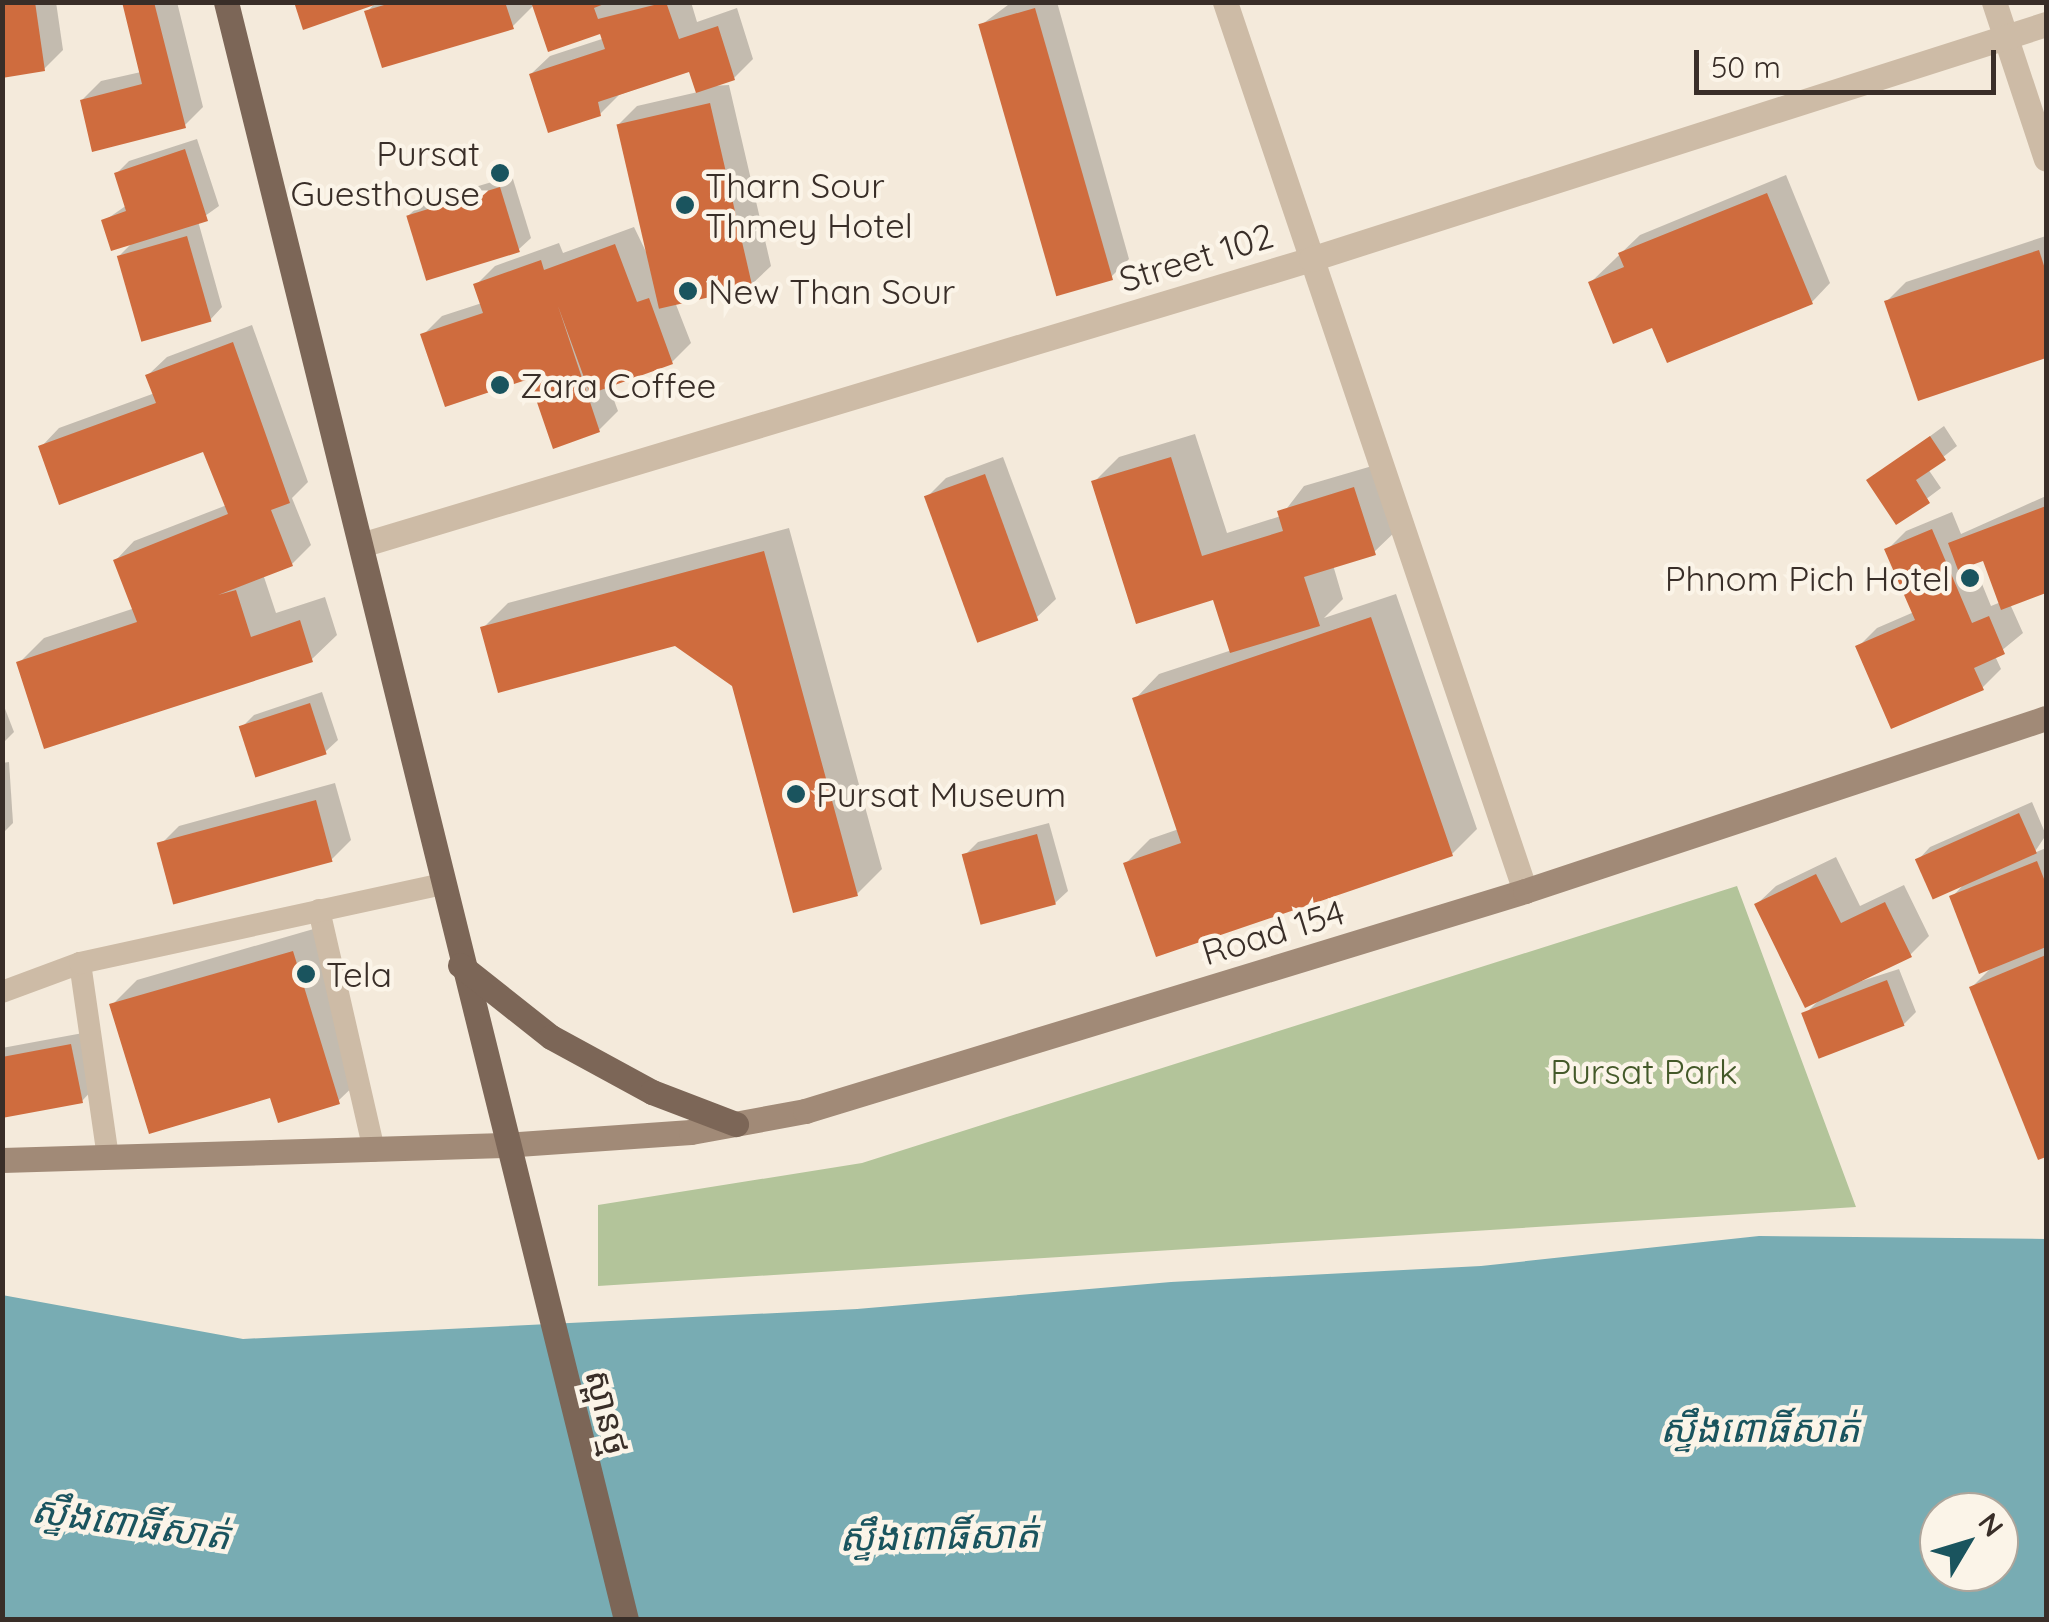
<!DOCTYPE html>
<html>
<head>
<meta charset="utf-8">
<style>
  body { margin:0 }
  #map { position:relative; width:2049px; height:1622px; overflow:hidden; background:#f4eadb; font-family:Quicksand,"Noto Sans Khmer",sans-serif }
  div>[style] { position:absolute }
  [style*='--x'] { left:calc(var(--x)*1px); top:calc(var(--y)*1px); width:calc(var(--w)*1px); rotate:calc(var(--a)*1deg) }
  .green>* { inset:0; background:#b3c49a }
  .water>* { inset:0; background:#78acb3 }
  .shadow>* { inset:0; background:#0003 }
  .building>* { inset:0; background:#cf6c3e; transform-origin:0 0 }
  .lane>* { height:22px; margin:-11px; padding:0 11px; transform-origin:11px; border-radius:11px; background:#cdbba6 }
  .street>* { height:25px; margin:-12.5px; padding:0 12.5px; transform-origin:12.5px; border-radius:12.5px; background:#cdbba6 }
  .secondary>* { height:25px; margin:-12.5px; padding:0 12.5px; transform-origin:12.5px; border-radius:12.5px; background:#a18a77 }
  .primary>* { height:25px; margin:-12.5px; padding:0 12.5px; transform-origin:12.5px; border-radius:12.5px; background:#7c6657 }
  .dots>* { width:28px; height:28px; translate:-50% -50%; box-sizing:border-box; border:5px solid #fbf4e8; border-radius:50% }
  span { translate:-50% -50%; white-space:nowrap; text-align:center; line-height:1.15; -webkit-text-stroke:9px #fbf4e8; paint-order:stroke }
  .poi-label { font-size:35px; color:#392e28 }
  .right { translate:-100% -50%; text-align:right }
  .left { translate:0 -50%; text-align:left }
  .street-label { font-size:35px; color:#392e28 }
  .park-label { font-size:35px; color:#445929 }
  .water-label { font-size:38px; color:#1a545e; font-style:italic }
  .frame { position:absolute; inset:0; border:5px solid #392e28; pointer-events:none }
  .north { position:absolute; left:1919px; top:1492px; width:100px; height:100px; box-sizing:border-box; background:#fbf4e8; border:2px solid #ada59b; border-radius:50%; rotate:52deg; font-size:28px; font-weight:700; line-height:40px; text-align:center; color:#392e28 }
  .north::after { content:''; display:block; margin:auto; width:35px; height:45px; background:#1a545e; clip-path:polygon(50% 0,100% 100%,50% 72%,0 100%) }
  .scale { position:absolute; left:1694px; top:50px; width:302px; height:45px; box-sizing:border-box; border:5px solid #392e28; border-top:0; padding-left:12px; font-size:30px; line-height:35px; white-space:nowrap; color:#392e28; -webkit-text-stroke:8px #fbf4e8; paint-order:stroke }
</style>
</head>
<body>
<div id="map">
  <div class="green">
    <div style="clip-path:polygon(1737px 886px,1856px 1207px,598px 1286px,598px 1205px,862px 1163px)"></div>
  </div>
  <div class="water">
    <div style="clip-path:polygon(evenodd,1759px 1236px,2046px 1239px,2046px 1619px,3px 1619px,2px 1295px,243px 1339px,857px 1309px,1171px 1282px,1481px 1266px,1759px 1236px,1939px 1512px,1999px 1512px,1999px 1572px,1939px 1572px,1939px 1512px)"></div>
  </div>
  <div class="shadow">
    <div style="clip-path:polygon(2px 2px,56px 2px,63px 50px,44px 69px)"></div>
    <div style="clip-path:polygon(124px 2px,177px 2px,203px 107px,184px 126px,82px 100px,101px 81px,141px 72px)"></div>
    <div style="clip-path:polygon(376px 2px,691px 2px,697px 22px,737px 8px,753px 59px,734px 78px,710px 86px,729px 85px,771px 266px,752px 284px,675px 302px,691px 343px,672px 362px,608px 384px,618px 411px,599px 430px,530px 375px,423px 335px,442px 316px,482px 303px,476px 285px,495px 266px,559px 243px,563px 253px,634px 227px,649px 258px,618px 125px,637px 106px,698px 92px,691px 69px,619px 95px,600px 114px,531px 74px,550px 56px,605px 38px,603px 30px,534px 5px,512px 27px,367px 12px)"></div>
    <div style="clip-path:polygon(1012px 2px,1057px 2px,1129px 259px,1110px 278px,981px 25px)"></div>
    <div style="clip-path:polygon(197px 139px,219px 206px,198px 221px,222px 307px,210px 320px,119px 256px,133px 242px,104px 221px,127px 205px,117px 173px,129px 161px)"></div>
    <div style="clip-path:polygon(1786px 175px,1830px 283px,1812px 302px,1654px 324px,1591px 282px,1640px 235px)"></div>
    <div style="clip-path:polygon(512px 176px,531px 238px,518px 250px,409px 215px,422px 203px)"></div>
    <div style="clip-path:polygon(2046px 236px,2046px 356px,1920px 398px,1887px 301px,1906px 282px)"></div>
    <div style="clip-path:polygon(252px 325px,308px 482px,292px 498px,311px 545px,292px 564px,263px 574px,276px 613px,325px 597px,337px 635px,312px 659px,19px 663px,44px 638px,135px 608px,116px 560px,134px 541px,227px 505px,205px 449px,41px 447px,59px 428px,155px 393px,148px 375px,167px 357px)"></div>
    <div style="clip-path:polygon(1944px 426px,1957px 446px,1928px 469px,1941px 488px,1897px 521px,1870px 480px)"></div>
    <div style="clip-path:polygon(1195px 434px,1227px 533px,1281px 516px,1304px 486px,1379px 464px,1399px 528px,1374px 552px,1333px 565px,1343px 599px,1324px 618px,1396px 594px,1477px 829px,1452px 854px,1126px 863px,1150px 839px,1179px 829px,1135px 699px,1159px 674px,1232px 650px,1215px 596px,1094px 482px,1119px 457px)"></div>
    <div style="clip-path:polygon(1003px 457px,1056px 599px,1037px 617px,927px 497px,946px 478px)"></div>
    <div style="clip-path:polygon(evenodd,2046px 496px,2046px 590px,2010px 604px,2023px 633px,1995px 656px,2001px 669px,1982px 688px,1858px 647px,1877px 628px,1914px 612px,1887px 550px,1906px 531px,1952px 512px,1961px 534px,2046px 496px,1984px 558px,2001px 602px,1991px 606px,1973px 562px,1984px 558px)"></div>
    <div style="clip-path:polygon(789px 528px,882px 869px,857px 894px,734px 684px,675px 643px,483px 628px,508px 603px)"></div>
    <div style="clip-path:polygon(322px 692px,338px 740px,325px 752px,242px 727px,254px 715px)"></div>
    <div style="clip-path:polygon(2px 701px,14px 732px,2px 744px)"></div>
    <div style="clip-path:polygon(9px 762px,13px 823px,2px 834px,2px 763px)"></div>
    <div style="clip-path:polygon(335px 783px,351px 840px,332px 859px,160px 845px,179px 826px)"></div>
    <div style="clip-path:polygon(2032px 802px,2046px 835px,2034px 853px,2046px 848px,2046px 1154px,2040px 1157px,1971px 988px,1994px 965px,1952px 897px,1966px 882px,1918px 860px,1930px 847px)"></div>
    <div style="clip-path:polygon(1049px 823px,1068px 891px,1055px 903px,965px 855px,978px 842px)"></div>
    <div style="clip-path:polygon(1836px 857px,1860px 906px,1904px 885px,1929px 936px,1910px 955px,1846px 986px,1899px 969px,1916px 1012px,1904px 1024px,1805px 1014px,1819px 1000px,1757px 904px,1776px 886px)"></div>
    <div style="clip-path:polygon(317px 928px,363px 1077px,338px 1101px,272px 1094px,112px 1005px,137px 980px)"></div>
    <div style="clip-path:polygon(83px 1033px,94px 1088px,82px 1101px,2px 1116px,2px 1048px)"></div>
  </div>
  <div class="building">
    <div style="clip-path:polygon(2px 2px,35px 2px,45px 71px,2px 78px)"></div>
    <div style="clip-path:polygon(122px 2px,154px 2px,186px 128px,92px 152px,80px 100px,142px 84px)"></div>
    <div style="clip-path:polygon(294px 2px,380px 2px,380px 3px,303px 30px)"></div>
    <div style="clip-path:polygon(394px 2px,505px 2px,514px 29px,382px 68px,364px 11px)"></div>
    <div style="clip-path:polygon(531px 2px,609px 2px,594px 8px,598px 19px,666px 2px,679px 39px,718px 26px,735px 80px,696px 93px,689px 72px,598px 102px,601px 116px,548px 133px,529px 74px,605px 49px,600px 34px,548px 52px)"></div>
    <div style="left:1035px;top:8px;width:283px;height:59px;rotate:74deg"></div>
    <div style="left:710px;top:103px;width:189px;height:96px;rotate:77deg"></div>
    <div style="clip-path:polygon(185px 149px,208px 221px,111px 251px,101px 220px,126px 211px,114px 173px)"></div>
    <div style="left:500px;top:187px;width:68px;height:98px;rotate:73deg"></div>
    <div style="clip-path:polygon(1767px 193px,1813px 304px,1667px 363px,1652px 328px,1613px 344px,1588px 282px,1624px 267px,1618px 253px)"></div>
    <div style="left:187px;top:236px;width:89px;height:73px;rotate:74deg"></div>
    <div style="clip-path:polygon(615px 244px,637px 302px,649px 298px,673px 364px,590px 394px,558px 306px,600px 432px,553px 449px,529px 379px,445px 407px,420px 334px,483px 313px,473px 284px,541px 260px,544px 270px)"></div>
    <div style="clip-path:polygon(2039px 250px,2046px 272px,2046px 358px,1918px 401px,1884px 301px)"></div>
    <div style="clip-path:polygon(233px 342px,290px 503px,271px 510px,293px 566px,218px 595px,236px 590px,251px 637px,300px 620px,313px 662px,44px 749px,16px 662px,137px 622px,113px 560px,228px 514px,203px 452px,59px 505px,38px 446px,156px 403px,145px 375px)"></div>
    <div style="clip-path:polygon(1930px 436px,1946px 460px,1916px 480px,1930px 503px,1896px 525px,1866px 480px)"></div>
    <div style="clip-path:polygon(1171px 457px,1202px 556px,1283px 531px,1277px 511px,1354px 487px,1376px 555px,1304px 577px,1320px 626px,1230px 653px,1213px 600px,1136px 624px,1091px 481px)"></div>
    <div style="left:985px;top:474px;width:156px;height:65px;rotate:70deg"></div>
    <div style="clip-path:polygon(2046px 506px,2046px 593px,2001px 610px,1983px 561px,1958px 570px,1948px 543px)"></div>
    <div style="clip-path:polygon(1932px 529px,1972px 623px,1989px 616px,2005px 654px,1974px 668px,1984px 690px,1891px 729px,1855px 646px,1915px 620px,1884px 549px)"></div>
    <div style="clip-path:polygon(764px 551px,858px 896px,793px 913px,732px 686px,675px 646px,498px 693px,480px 627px)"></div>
    <div style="clip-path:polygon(1371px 617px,1453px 856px,1156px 957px,1123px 863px,1181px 843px,1132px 698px)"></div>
    <div style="left:310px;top:703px;width:54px;height:75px;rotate:72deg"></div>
    <div style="left:316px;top:800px;width:64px;height:165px;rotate:75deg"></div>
    <div style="left:2019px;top:813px;width:44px;height:114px;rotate:66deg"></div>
    <div style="left:1037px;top:834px;width:73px;height:78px;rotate:75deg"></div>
    <div style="clip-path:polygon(2037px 861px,2046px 884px,2046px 947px,1979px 974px,1949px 896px)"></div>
    <div style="clip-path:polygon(1816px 874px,1841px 923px,1885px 902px,1912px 957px,1805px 1008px,1754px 904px)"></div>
    <div style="clip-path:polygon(293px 951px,340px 1104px,278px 1123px,270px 1098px,149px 1134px,109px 1004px)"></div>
    <div style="clip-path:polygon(2046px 955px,2046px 1157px,2038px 1160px,1969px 987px)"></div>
    <div style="left:1887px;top:980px;width:49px;height:92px;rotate:69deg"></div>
    <div style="clip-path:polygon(71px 1044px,83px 1103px,2px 1118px,2px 1057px)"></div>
  </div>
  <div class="lane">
    <div style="--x:319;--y:910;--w:247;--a:77.1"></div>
    <div style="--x:80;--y:963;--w:197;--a:81.8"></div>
    <div style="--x:2;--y:992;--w:83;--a:-20.4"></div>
    <div style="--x:80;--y:963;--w:370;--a:-12.3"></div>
  </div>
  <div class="street">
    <div style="--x:1225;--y:2;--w:938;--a:71.35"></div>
    <div style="--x:1994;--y:2;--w:165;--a:71.7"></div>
    <div style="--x:361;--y:545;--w:992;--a:-16.75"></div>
    <div style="--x:1311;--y:259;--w:772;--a:-17.73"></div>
  </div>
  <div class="secondary">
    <div style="--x:2;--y:1160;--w:502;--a:-1.71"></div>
    <div style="--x:504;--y:1145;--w:187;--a:-4"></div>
    <div style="--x:691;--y:1132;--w:116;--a:-10.4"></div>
    <div style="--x:805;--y:1111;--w:753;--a:-16.99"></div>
    <div style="--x:1525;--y:891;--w:549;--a:-18.37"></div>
  </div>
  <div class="primary">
    <div style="--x:226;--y:2;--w:1667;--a:76.11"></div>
    <div style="--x:460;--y:965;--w:116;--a:38.4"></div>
    <div style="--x:551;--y:1037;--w:115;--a:28.6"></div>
    <div style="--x:652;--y:1092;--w:90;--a:20.9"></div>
  </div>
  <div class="dots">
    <div style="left:500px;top:173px;background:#1a545e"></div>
    <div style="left:685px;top:205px;background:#1a545e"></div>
    <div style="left:688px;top:291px;background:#1a545e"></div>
    <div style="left:500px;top:385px;background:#1a545e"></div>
    <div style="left:1970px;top:578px;background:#1a545e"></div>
    <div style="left:796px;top:794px;background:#1a545e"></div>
    <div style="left:306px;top:974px;background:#1a545e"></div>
  </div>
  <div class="poi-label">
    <span class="right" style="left:480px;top:173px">Pursat<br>Guesthouse</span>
    <span class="left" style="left:705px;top:205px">Tharn Sour<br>Thmey Hotel</span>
    <span class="left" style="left:708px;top:291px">New Than Sour</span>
    <span class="left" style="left:520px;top:385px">Zara Coffee</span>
    <span class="right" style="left:1950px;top:578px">Phnom Pich Hotel</span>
    <span class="left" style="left:816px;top:794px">Pursat Museum</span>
    <span class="left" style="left:326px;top:974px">Tela</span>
  </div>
  <div class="street-label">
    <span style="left:1196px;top:257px;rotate:-17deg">Street 102</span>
    <span style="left:1273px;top:932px;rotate:-17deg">Road 154</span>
    <span style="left:608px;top:1412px;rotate:76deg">ស្ពានថ្ម</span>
  </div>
  <div class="park-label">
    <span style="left:1644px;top:1071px">Pursat Park</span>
  </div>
  <div class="water-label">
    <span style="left:1760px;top:1429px">ស្ទឹងពោធិ៍សាត់</span>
    <span style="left:131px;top:1523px;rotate:8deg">ស្ទឹងពោធិ៍សាត់</span>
    <span style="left:939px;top:1536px;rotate:-1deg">ស្ទឹងពោធិ៍សាត់</span>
  </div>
  <div class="frame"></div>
  <div class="north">N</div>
  <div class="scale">50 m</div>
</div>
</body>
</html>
